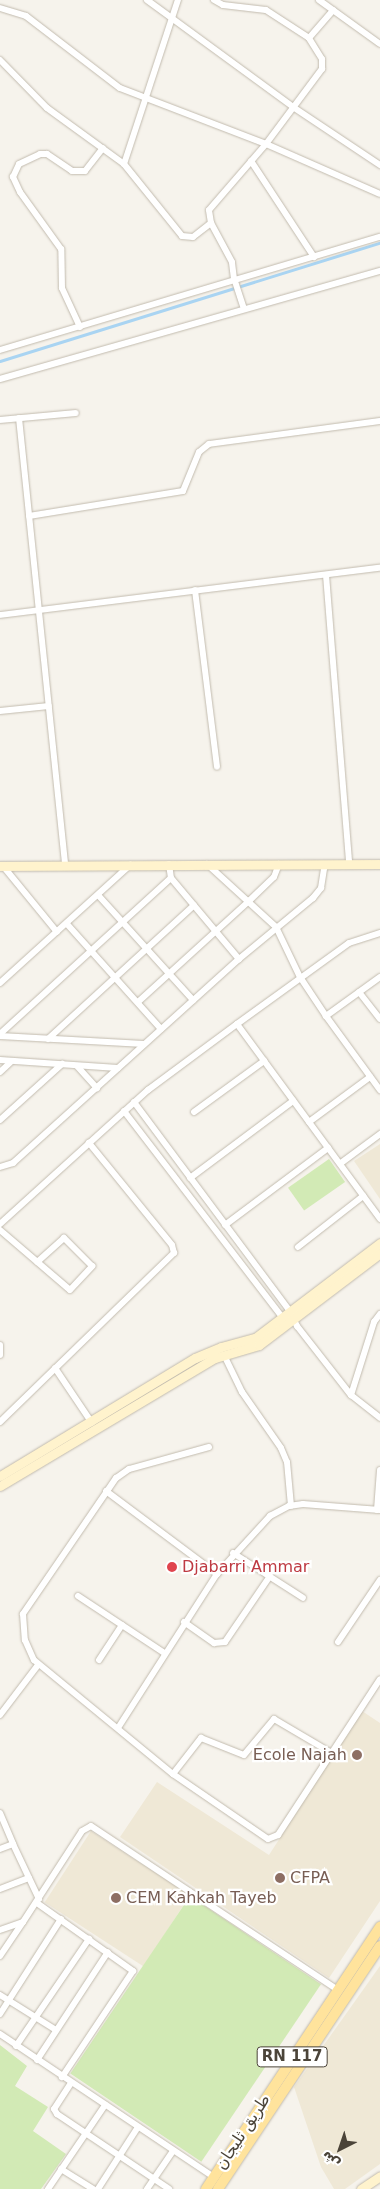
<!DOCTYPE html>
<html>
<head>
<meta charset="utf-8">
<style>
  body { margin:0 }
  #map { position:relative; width:380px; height:2189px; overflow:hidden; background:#f6f3ec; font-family:"DejaVu Sans",Vazirmatn,sans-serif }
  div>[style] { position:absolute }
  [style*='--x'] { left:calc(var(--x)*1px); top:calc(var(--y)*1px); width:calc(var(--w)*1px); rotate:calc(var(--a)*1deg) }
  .education>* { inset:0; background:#efe8d6; transform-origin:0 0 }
  .green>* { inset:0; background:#d2eab5; transform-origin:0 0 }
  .stream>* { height:2.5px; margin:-1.25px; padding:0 1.25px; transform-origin:1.25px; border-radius:1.25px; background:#a9d4f2 }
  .roads { filter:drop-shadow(0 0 1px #c2bbae) drop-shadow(0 0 1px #c2bbae) }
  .street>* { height:6px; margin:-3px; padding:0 3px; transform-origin:3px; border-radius:3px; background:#fff }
  .secondary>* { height:9px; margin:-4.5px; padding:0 4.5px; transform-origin:4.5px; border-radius:4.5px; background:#fff3cd }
  .primary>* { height:10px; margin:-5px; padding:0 5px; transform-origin:5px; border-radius:5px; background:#ffe39c }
  .dots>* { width:14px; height:14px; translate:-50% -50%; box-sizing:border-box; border:2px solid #fff; border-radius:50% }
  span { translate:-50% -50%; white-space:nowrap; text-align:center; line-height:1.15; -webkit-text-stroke:4.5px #fff; paint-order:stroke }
  .shield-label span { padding:1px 4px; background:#fff; border:1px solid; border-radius:4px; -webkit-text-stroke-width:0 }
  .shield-label { font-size:15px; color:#4b4439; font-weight:700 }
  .health-label { font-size:16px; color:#be3a42 }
  .left { translate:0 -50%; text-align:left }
  .education-label { font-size:16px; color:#785e54 }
  .right { translate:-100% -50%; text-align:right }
  .street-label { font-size:16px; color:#4b4439 }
  .north { position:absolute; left:315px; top:2124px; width:50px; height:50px; -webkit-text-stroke:4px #fff; paint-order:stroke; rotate:221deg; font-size:14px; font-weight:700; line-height:20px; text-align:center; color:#4b4439 }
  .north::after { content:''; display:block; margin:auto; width:18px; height:22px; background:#4b4439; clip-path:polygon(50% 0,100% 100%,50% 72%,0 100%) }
</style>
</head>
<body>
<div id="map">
  <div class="education">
    <div style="clip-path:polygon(380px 1144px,380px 1199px,354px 1161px)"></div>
    <div style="clip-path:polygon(362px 1711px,380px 1723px,380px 1901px,329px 1978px,120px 1837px,157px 1782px,269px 1855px)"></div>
    <div style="left:91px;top:1831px;width:118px;height:85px;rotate:33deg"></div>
    <div style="clip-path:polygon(380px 1966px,380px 2164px,345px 2189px,334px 2189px,321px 2167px,294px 2087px)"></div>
  </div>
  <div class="green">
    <div style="left:329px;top:1159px;width:28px;height:50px;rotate:55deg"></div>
    <div style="left:190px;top:1896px;width:158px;height:214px;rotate:34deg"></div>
    <div style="clip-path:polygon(0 2045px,27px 2066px,15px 2086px,48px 2107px,33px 2131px,66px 2154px,41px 2189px,0 2189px)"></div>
  </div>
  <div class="stream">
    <div style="--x:0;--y:361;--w:398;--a:-17.3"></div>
  </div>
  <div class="roads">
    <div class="street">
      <div style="--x:147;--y:0;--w:181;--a:36.2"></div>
      <div style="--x:293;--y:107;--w:105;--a:33.7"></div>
      <div style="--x:214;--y:0;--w:10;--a:29"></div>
      <div style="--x:223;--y:5;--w:43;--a:6.6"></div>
      <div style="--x:266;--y:10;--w:51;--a:33.1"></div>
      <div style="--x:319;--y:0;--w:75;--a:35.8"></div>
      <div style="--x:0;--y:8;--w:27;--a:17"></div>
      <div style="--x:26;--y:16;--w:118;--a:37.5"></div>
      <div style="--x:120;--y:88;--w:156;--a:21"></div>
      <div style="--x:266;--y:144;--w:124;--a:23.7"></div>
      <div style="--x:0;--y:60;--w:67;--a:45.6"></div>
      <div style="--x:47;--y:108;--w:95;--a:36"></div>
      <div style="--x:124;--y:164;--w:92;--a:51.1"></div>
      <div style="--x:182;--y:236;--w:11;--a:5"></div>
      <div style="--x:193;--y:237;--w:23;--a:-38"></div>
      <div style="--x:251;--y:161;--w:115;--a:56.7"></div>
      <div style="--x:124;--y:164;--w:173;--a:-71.8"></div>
      <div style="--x:244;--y:309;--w:32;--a:-108"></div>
      <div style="--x:234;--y:279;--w:17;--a:-97"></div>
      <div style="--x:232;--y:262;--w:44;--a:-118.3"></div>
      <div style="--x:211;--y:223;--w:13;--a:-99"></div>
      <div style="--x:209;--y:210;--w:87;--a:-49.2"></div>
      <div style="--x:266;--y:144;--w:94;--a:-53.3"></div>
      <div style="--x:322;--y:69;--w:10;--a:-90"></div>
      <div style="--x:322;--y:59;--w:25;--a:-122"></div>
      <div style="--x:309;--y:38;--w:37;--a:-49"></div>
      <div style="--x:80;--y:327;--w:43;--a:-114.8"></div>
      <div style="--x:62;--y:288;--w:39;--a:-91"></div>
      <div style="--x:61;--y:249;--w:70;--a:-125.7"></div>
      <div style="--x:20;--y:192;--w:17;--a:-115"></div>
      <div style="--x:13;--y:177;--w:14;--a:-65"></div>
      <div style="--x:19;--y:164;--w:23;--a:-25"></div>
      <div style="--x:40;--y:154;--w:7;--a:0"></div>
      <div style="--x:47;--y:154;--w:30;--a:34"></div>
      <div style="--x:72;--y:171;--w:13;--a:0"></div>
      <div style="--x:85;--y:171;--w:29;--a:-52"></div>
      <div style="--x:0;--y:350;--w:396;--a:-16.6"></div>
      <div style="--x:0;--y:379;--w:395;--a:-15.9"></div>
      <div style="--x:19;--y:418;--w:449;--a:84.1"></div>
      <div style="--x:0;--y:420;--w:76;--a:-5.3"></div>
      <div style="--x:29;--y:516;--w:156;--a:-9.2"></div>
      <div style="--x:183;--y:491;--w:42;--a:-67.7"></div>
      <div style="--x:199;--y:452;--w:13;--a:-39"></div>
      <div style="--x:209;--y:444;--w:173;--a:-7.7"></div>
      <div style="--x:326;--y:575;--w:290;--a:85.4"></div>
      <div style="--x:195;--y:590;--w:178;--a:82.9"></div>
      <div style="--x:0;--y:615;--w:383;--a:-7.1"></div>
      <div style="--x:0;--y:711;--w:49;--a:-5.8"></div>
      <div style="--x:169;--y:864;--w:14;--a:82"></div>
      <div style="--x:171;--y:878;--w:106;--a:50"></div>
      <div style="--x:207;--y:864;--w:93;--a:42.4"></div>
      <div style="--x:276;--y:927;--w:55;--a:64.4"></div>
      <div style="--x:300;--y:977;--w:47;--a:56.3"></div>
      <div style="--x:3;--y:866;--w:85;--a:50.7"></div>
      <div style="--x:98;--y:895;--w:142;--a:47.9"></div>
      <div style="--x:67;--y:924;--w:141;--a:48.2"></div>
      <div style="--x:380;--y:977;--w:67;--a:144.2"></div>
      <div style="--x:326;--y:1016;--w:92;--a:53.9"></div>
      <div style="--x:0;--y:983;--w:176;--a:-42.2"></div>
      <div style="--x:359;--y:992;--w:34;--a:52"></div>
      <div style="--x:138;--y:1002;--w:151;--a:-42.3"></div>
      <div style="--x:250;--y:900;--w:33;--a:-44"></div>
      <div style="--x:274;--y:877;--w:14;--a:-69"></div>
      <div style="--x:237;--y:1024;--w:138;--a:-35.9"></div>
      <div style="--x:349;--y:943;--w:33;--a:-18"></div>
      <div style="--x:0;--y:1034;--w:231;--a:-42.4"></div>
      <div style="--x:0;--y:1036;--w:144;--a:3.2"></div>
      <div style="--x:48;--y:1039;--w:198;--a:-42.5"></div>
      <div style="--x:0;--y:1060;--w:118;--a:3.9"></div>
      <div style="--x:77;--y:1066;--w:30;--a:48"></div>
      <div style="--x:0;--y:1072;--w:16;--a:-43"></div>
      <div style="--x:134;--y:1102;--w:261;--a:53.3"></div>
      <div style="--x:290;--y:1311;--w:17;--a:65"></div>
      <div style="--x:297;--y:1326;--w:88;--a:52"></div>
      <div style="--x:351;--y:1395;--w:37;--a:38"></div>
      <div style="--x:124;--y:1111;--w:265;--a:52.5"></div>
      <div style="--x:194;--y:1112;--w:87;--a:-36.1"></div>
      <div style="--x:0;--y:1120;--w:84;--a:-42.1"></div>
      <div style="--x:309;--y:1122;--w:76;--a:-36.4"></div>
      <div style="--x:341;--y:1163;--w:49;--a:-36.6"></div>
      <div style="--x:0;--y:1167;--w:14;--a:-17"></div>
      <div style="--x:13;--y:1163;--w:304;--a:-42.1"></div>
      <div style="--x:239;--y:959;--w:96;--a:-39.5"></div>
      <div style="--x:313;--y:898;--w:13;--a:-51"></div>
      <div style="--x:321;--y:888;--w:24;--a:-81"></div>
      <div style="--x:190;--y:1178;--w:129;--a:-36.8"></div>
      <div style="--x:0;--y:1224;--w:200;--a:-42.2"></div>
      <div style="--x:148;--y:1090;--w:111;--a:-36.6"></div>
      <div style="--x:237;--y:1024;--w:242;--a:53.7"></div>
      <div style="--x:225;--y:1225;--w:129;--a:-36.8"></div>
      <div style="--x:0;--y:1230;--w:92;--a:40.6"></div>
      <div style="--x:70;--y:1290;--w:33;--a:-47"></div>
      <div style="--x:92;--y:1266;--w:40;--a:-135"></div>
      <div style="--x:64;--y:1238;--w:36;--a:138"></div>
      <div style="--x:298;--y:1247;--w:83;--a:-38.1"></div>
      <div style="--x:0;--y:1345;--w:10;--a:90"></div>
      <div style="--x:224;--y:1355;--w:41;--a:64.1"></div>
      <div style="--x:242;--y:1392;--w:68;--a:55.1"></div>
      <div style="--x:281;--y:1448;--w:15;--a:67"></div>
      <div style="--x:287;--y:1462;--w:44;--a:84.8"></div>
      <div style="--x:55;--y:1368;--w:66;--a:56.1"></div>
      <div style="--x:351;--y:1395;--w:77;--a:-72.5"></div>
      <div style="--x:374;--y:1322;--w:10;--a:-53"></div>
      <div style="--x:0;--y:1422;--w:243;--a:-44.2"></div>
      <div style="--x:174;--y:1253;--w:8;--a:-104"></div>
      <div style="--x:172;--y:1245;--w:132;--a:-129.1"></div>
      <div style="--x:209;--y:1447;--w:83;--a:164.6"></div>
      <div style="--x:129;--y:1469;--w:16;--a:145"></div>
      <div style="--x:116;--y:1478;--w:165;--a:124.4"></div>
      <div style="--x:23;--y:1614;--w:26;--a:86"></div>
      <div style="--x:25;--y:1640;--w:22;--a:66"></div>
      <div style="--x:34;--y:1660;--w:180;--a:39.4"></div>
      <div style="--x:173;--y:1774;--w:115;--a:34.4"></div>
      <div style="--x:268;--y:1839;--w:11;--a:-22"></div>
      <div style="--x:278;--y:1835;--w:186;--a:-56.8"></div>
      <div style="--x:106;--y:1491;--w:139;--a:36.8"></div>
      <div style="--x:377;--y:1510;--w:40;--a:-85.7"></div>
      <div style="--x:233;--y:1553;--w:83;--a:32.7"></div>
      <div style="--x:78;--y:1596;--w:102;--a:33.4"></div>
      <div style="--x:184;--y:1622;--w:37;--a:35"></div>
      <div style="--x:214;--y:1643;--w:11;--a:-5"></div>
      <div style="--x:225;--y:1642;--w:80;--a:-55.7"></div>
      <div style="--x:338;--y:1642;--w:75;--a:-55.9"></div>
      <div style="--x:99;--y:1660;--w:42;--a:-56.7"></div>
      <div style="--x:0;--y:1715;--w:63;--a:-52.8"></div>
      <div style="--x:118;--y:1728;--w:183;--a:-57.3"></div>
      <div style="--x:217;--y:1574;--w:79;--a:-47.6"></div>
      <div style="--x:270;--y:1516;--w:21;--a:-28"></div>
      <div style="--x:289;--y:1506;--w:14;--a:-8"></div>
      <div style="--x:303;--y:1504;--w:77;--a:4.5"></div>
      <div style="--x:173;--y:1774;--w:46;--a:-52.1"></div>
      <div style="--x:201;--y:1738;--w:46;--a:21.6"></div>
      <div style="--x:244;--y:1755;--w:47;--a:-50.2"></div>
      <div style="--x:274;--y:1719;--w:65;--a:30.5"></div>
      <div style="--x:0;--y:1813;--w:34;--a:67"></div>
      <div style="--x:13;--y:1844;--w:14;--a:159"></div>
      <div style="--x:13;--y:1844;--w:61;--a:64.7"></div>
      <div style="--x:0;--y:1889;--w:31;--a:-21"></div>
      <div style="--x:37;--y:1903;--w:118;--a:35.3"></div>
      <div style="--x:133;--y:1971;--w:128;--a:123.8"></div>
      <div style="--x:0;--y:1930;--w:24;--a:-19"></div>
      <div style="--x:23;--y:1922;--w:108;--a:-57"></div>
      <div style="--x:82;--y:1831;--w:10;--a:-29"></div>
      <div style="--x:91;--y:1826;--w:296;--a:33.6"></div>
      <div style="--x:0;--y:1956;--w:41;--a:-55.9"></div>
      <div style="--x:0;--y:1995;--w:66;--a:32"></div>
      <div style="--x:0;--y:2014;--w:113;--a:-57.3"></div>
      <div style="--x:0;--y:2034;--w:259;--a:33.8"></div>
      <div style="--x:16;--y:2046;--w:130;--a:-55.7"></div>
      <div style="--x:37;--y:2060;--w:129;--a:-56.7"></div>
      <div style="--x:71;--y:2083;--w:31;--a:123"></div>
      <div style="--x:54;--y:2109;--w:6;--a:59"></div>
      <div style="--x:57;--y:2114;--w:135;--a:33.8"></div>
      <div style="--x:61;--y:2169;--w:38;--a:32"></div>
      <div style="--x:48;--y:2189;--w:102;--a:-55.8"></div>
      <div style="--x:98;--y:2189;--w:74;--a:-57.2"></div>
      <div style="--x:147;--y:2189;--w:46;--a:-55.6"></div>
    </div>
    <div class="secondary">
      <div style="--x:0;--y:866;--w:380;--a:-0.3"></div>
      <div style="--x:0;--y:1476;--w:228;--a:-31.2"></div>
      <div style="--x:195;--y:1358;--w:28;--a:-23"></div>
      <div style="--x:221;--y:1347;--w:35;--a:-15"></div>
      <div style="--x:255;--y:1338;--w:157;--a:-37.2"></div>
      <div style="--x:0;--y:1486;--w:250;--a:-30.8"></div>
      <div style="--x:215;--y:1358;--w:46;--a:-16.5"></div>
      <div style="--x:259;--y:1345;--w:152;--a:-37.2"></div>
      <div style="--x:361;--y:2189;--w:23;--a:-34"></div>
    </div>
    <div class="primary">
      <div style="--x:206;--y:2189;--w:315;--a:-56.4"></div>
      <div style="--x:218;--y:2189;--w:292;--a:-56.3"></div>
    </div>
  </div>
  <div class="dots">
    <div style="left:172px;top:1567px;background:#e0444e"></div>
    <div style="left:357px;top:1755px;background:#8d6e63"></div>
    <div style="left:280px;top:1878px;background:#8d6e63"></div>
    <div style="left:116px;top:1898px;background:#8d6e63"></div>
  </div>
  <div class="shield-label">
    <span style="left:292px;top:2057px">RN 117</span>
  </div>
  <div class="health-label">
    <span class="left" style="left:182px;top:1567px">Djabarri Ammar</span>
  </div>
  <div class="education-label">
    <span class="right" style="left:347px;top:1755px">Ecole Najah</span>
    <span class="left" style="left:290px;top:1878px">CFPA</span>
    <span class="left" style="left:126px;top:1898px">CEM Kahkah Tayeb</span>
  </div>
  <div class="street-label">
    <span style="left:243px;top:2132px;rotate:-57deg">طريق ثليجان</span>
  </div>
  <div class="north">ش</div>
</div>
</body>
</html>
